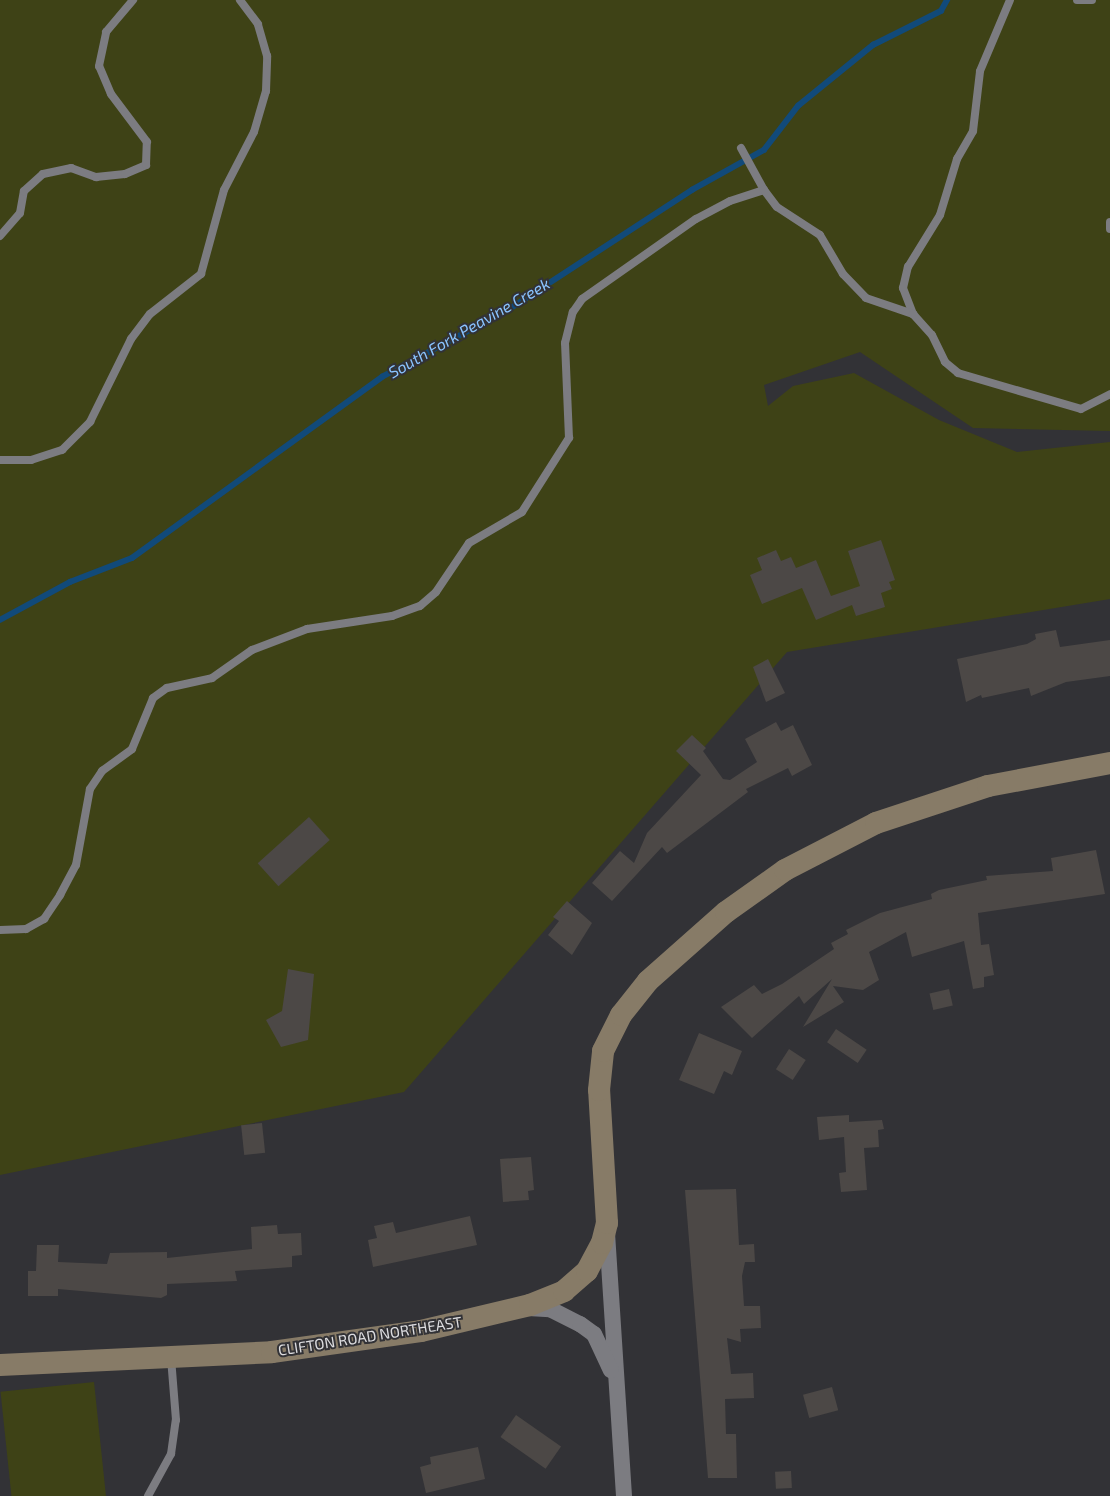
<!DOCTYPE html>
<html>
<head>
<meta charset="utf-8">
<style>
  body { margin:0 }
  #map { position:relative; width:1110px; height:1496px; overflow:hidden; background:#323236; font-family:"Exo 2",sans-serif }
  div>[style] { position:absolute }
  [style*='--x'] { left:calc(var(--x)*1px); top:calc(var(--y)*1px); width:calc(var(--w)*1px); rotate:calc(var(--a)*1deg) }
  .green>* { inset:0; background:#3e4216; transform-origin:0 0 }
  .stream>* { height:5.5px; margin:-2.75px; padding:0 2.75px; transform-origin:2.75px; border-radius:2.75px; background:#114a7a }
  .building>* { inset:0; background:#4c4846; transform-origin:0 0 }
  .lane>* { height:8px; margin:-4px; padding:0 4px; transform-origin:4px; border-radius:4px; background:#7c7c81 }
  .street>* { height:16px; margin:-8px; padding:0 8px; transform-origin:8px; border-radius:8px; background:#7c7c81 }
  .secondary>* { height:22px; margin:-11px; padding:0 11px; transform-origin:11px; border-radius:11px; background:#877b67 }
  span { translate:-50% -50%; white-space:nowrap; text-align:center; line-height:1.15; -webkit-text-stroke:4px #323236; paint-order:stroke }
  .street-label { font-size:15px; color:#dcdcdf }
  .water-label { font-size:16px; color:#8ac4ff; font-style:italic }
</style>
</head>
<body>
<div id="map">
  <div class="green">
    <div style="clip-path:polygon(0 0,1110px 0,1110px 431px,973px 428px,860px 352px,764px 385px,768px 406px,793px 386px,854px 373px,939px 420px,1017px 452px,1110px 442px,1110px 599px,787px 652px,404px 1092px,0 1175px)"></div>
    <div style="left:94px;top:1382px;width:115px;height:94px;rotate:84deg"></div>
  </div>
  <div class="stream">
    <div style="--x:0;--y:620;--w:80;--a:-28.5"></div>
    <div style="--x:70;--y:582;--w:66;--a:-21.2"></div>
    <div style="--x:132;--y:558;--w:309;--a:-35.9"></div>
    <div style="--x:382;--y:377;--w:146;--a:-28.1"></div>
    <div style="--x:511;--y:308;--w:216;--a:-33.1"></div>
    <div style="--x:692;--y:190;--w:82;--a:-29.1"></div>
    <div style="--x:764;--y:150;--w:56;--a:-52.3"></div>
    <div style="--x:798;--y:106;--w:97;--a:-39.1"></div>
    <div style="--x:873;--y:45;--w:76;--a:-26.6"></div>
    <div style="--x:941;--y:11;--w:13;--a:-61"></div>
  </div>
  <div class="building">
    <div style="clip-path:polygon(881px 540px,895px 580px,889px 582px,892px 589px,881px 593px,885px 607px,856px 616px,852px 605px,816px 620px,802px 588px,762px 604px,750px 575px,762px 570px,757px 558px,776px 550px,781px 561px,791px 557px,796px 568px,816px 560px,831px 596px,860px 586px,848px 551px)"></div>
    <div style="clip-path:polygon(1056px 630px,1060px 647px,1110px 640px,1110px 676px,1066px 682px,1031px 696px,1029px 688px,982px 698px,981px 695px,966px 702px,957px 659px,1027px 644px,1036px 639px,1035px 634px)"></div>
    <div style="clip-path:polygon(768px 659px,785px 693px,766px 702px,753px 667px)"></div>
    <div style="clip-path:polygon(776px 722px,781px 731px,793px 725px,812px 765px,792px 776px,788px 768px,746px 789px,748px 792px,667px 853px,662px 847px,612px 901px,592px 883px,620px 851px,634px 863px,647px 833px,701px 775px,676px 751px,692px 735px,706px 748px,703px 751px,723px 779px,730px 780px,757px 762px,745px 739px)"></div>
    <div style="left:309px;top:817px;width:31px;height:69px;rotate:48deg"></div>
    <div style="clip-path:polygon(1096px 850px,1105px 894px,978px 913px,981px 945px,989px 944px,994px 975px,984px 977px,984px 987px,973px 989px,964px 941px,912px 957px,906px 932px,869px 952px,879px 980px,863px 990px,833px 986px,844px 1002px,803px 1027px,832px 979px,804px 1004px,799px 996px,752px 1038px,721px 1007px,754px 985px,762px 994px,782px 984px,834px 949px,831px 943px,848px 934px,846px 930px,880px 913px,932px 899px,931px 894px,939px 890px,987px 880px,986px 876px,1053px 871px,1051px 858px)"></div>
    <div style="clip-path:polygon(567px 901px,592px 923px,572px 955px,548px 935px,559px 921px,553px 917px)"></div>
    <div style="clip-path:polygon(288px 969px,314px 974px,308px 1040px,281px 1047px,266px 1020px,282px 1011px)"></div>
    <div style="left:949px;top:989px;width:17px;height:20px;rotate:77deg"></div>
    <div style="left:836px;top:1029px;width:37px;height:16px;rotate:34deg"></div>
    <div style="clip-path:polygon(699px 1033px,742px 1051px,732px 1075px,724px 1071px,714px 1094px,679px 1080px)"></div>
    <div style="left:789px;top:1049px;width:20px;height:24px;rotate:33deg"></div>
    <div style="clip-path:polygon(849px 1115px,849px 1122px,882px 1120px,884px 1129px,878px 1130px,879px 1147px,864px 1148px,867px 1190px,841px 1192px,839px 1173px,846px 1172px,844px 1137px,819px 1140px,817px 1117px)"></div>
    <div style="left:262px;top:1123px;width:30px;height:21px;rotate:84deg"></div>
    <div style="clip-path:polygon(531px 1157px,534px 1190px,528px 1191px,529px 1200px,503px 1202px,500px 1159px)"></div>
    <div style="clip-path:polygon(736px 1189px,739px 1245px,754px 1244px,755px 1262px,745px 1262px,742px 1276px,744px 1306px,760px 1306px,761px 1328px,740px 1329px,741px 1342px,727px 1338px,731px 1374px,753px 1373px,754px 1398px,725px 1399px,726px 1434px,736px 1434px,737px 1478px,708px 1478px,685px 1190px)"></div>
    <div style="clip-path:polygon(470px 1216px,477px 1245px,373px 1267px,368px 1240px,377px 1238px,374px 1226px,393px 1222px,396px 1233px)"></div>
    <div style="clip-path:polygon(277px 1225px,278px 1234px,301px 1233px,302px 1255px,292px 1256px,292px 1267px,235px 1271px,237px 1281px,167px 1284px,167px 1295px,161px 1298px,58px 1289px,58px 1296px,28px 1296px,28px 1271px,36px 1271px,37px 1245px,59px 1245px,58px 1262px,107px 1264px,110px 1253px,167px 1252px,167px 1258px,252px 1249px,251px 1227px)"></div>
    <div style="left:832px;top:1387px;width:24px;height:30px;rotate:75deg"></div>
    <div style="left:516px;top:1415px;width:55px;height:27px;rotate:35deg"></div>
    <div style="clip-path:polygon(478px 1447px,485px 1479px,426px 1493px,420px 1467px,431px 1464px,430px 1457px)"></div>
    <div style="left:791px;top:1471px;width:17px;height:16px;rotate:87deg"></div>
  </div>
  <div class="lane">
    <div style="--x:1077;--y:0;--w:15;--a:0"></div>
    <div style="--x:741;--y:148;--w:48;--a:61.3"></div>
    <div style="--x:1110;--y:222;--w:7;--a:90"></div>
    <div style="--x:0;--y:236;--w:30;--a:-49"></div>
    <div style="--x:20;--y:213;--w:22;--a:-80"></div>
    <div style="--x:24;--y:191;--w:25;--a:-42"></div>
    <div style="--x:43;--y:174;--w:29;--a:-12"></div>
    <div style="--x:71;--y:168;--w:27;--a:20"></div>
    <div style="--x:96;--y:177;--w:29;--a:-6"></div>
    <div style="--x:125;--y:174;--w:23;--a:-23"></div>
    <div style="--x:146;--y:165;--w:23;--a:-88"></div>
    <div style="--x:147;--y:142;--w:60;--a:-126.9"></div>
    <div style="--x:111;--y:94;--w:30;--a:-113"></div>
    <div style="--x:99;--y:66;--w:35;--a:-78"></div>
    <div style="--x:106;--y:32;--w:42;--a:-49.8"></div>
    <div style="--x:913;--y:314;--w:28;--a:-111"></div>
    <div style="--x:903;--y:288;--w:22;--a:-77"></div>
    <div style="--x:908;--y:267;--w:61;--a:-58.4"></div>
    <div style="--x:940;--y:215;--w:59;--a:-73.1"></div>
    <div style="--x:957;--y:159;--w:32;--a:-60"></div>
    <div style="--x:973;--y:131;--w:60;--a:-83.3"></div>
    <div style="--x:980;--y:71;--w:77;--a:-67.1"></div>
    <div style="--x:0;--y:460;--w:31;--a:0"></div>
    <div style="--x:31;--y:460;--w:33;--a:-18"></div>
    <div style="--x:62;--y:450;--w:40;--a:-45"></div>
    <div style="--x:90;--y:422;--w:93;--a:-63.7"></div>
    <div style="--x:131;--y:339;--w:31;--a:-53"></div>
    <div style="--x:150;--y:314;--w:65;--a:-38.1"></div>
    <div style="--x:201;--y:274;--w:87;--a:-74.7"></div>
    <div style="--x:224;--y:190;--w:65;--a:-62.7"></div>
    <div style="--x:254;--y:132;--w:43;--a:-73.7"></div>
    <div style="--x:266;--y:91;--w:35;--a:-88"></div>
    <div style="--x:267;--y:56;--w:33;--a:-106"></div>
    <div style="--x:258;--y:24;--w:30;--a:-127"></div>
    <div style="--x:0;--y:930;--w:26;--a:-2"></div>
    <div style="--x:26;--y:929;--w:21;--a:-29"></div>
    <div style="--x:44;--y:919;--w:29;--a:-56"></div>
    <div style="--x:60;--y:895;--w:34;--a:-62"></div>
    <div style="--x:76;--y:865;--w:77;--a:-79.6"></div>
    <div style="--x:90;--y:789;--w:22;--a:-56"></div>
    <div style="--x:102;--y:771;--w:37;--a:-36"></div>
    <div style="--x:132;--y:749;--w:55;--a:-67.6"></div>
    <div style="--x:153;--y:698;--w:17;--a:-36"></div>
    <div style="--x:167;--y:688;--w:46;--a:-12.5"></div>
    <div style="--x:212;--y:678;--w:49;--a:-35"></div>
    <div style="--x:252;--y:650;--w:59;--a:-20.9"></div>
    <div style="--x:307;--y:629;--w:86;--a:-8.7"></div>
    <div style="--x:392;--y:616;--w:30;--a:-20"></div>
    <div style="--x:420;--y:606;--w:21;--a:-41"></div>
    <div style="--x:436;--y:592;--w:59;--a:-56"></div>
    <div style="--x:469;--y:543;--w:61;--a:-30.3"></div>
    <div style="--x:522;--y:512;--w:88;--a:-57.6"></div>
    <div style="--x:569;--y:438;--w:95;--a:-92.4"></div>
    <div style="--x:565;--y:343;--w:32;--a:-76"></div>
    <div style="--x:573;--y:312;--w:16;--a:-55"></div>
    <div style="--x:582;--y:299;--w:139;--a:-35.1"></div>
    <div style="--x:696;--y:219;--w:38;--a:-28"></div>
    <div style="--x:730;--y:201;--w:36;--a:-18"></div>
    <div style="--x:764;--y:190;--w:21;--a:53"></div>
    <div style="--x:777;--y:207;--w:51;--a:33.1"></div>
    <div style="--x:820;--y:235;--w:45;--a:59.5"></div>
    <div style="--x:843;--y:274;--w:33;--a:46"></div>
    <div style="--x:866;--y:298;--w:50;--a:18.8"></div>
    <div style="--x:913;--y:314;--w:28;--a:48"></div>
    <div style="--x:932;--y:335;--w:30;--a:64"></div>
    <div style="--x:945;--y:362;--w:17;--a:40"></div>
    <div style="--x:958;--y:373;--w:128;--a:16.3"></div>
    <div style="--x:1081;--y:409;--w:33;--a:-27"></div>
    <div style="--x:148;--y:1496;--w:48;--a:-61.3"></div>
    <div style="--x:171;--y:1454;--w:34;--a:-82"></div>
    <div style="--x:176;--y:1420;--w:62;--a:-94.6"></div>
  </div>
  <div class="street">
    <div style="--x:607;--y:1233;--w:264;--a:86.3"></div>
    <div style="--x:528;--y:1308;--w:22;--a:3"></div>
    <div style="--x:550;--y:1309;--w:34;--a:27"></div>
    <div style="--x:580;--y:1324;--w:17;--a:36"></div>
    <div style="--x:594;--y:1334;--w:40;--a:65"></div>
  </div>
  <div class="secondary">
    <div style="--x:0;--y:1365;--w:272;--a:-2.7"></div>
    <div style="--x:272;--y:1352;--w:150;--a:-8"></div>
    <div style="--x:421;--y:1331;--w:112;--a:-13.4"></div>
    <div style="--x:530;--y:1305;--w:37;--a:-22"></div>
    <div style="--x:564;--y:1291;--w:30;--a:-41"></div>
    <div style="--x:587;--y:1271;--w:32;--a:-62"></div>
    <div style="--x:602;--y:1243;--w:21;--a:-76"></div>
    <div style="--x:607;--y:1223;--w:133;--a:-93.4"></div>
    <div style="--x:599;--y:1090;--w:39;--a:-84"></div>
    <div style="--x:603;--y:1051;--w:40;--a:-63.4"></div>
    <div style="--x:621;--y:1015;--w:43;--a:-51.5"></div>
    <div style="--x:648;--y:981;--w:104;--a:-41.5"></div>
    <div style="--x:726;--y:912;--w:72;--a:-35.4"></div>
    <div style="--x:785;--y:870;--w:102;--a:-27.3"></div>
    <div style="--x:876;--y:823;--w:118;--a:-18.3"></div>
    <div style="--x:988;--y:786;--w:124;--a:-10.7"></div>
  </div>
  <div class="street-label">
    <span style="left:370px;top:1336px;rotate:-9deg">CLIFTON ROAD NORTHEAST</span>
  </div>
  <div class="water-label">
    <span style="left:469px;top:328px;rotate:-30deg">South Fork Peavine Creek</span>
  </div>
</div>
</body>
</html>
